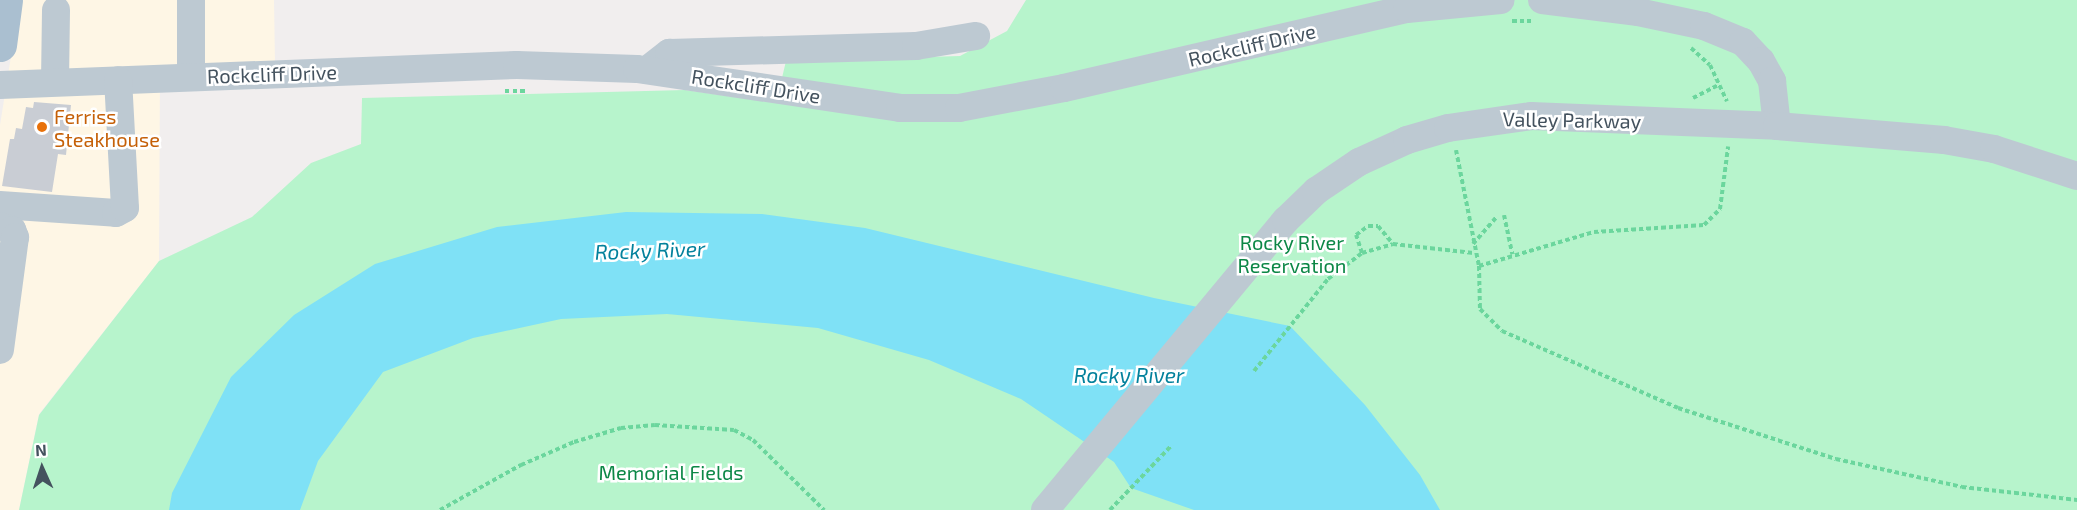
<!DOCTYPE html>
<html>
<head>
<meta charset="utf-8">
<style>
  body { margin:0 }
  #map { position:relative; width:2077px; height:510px; overflow:hidden; background:#f1eeee; font-family:"Exo 2",sans-serif }
  div>[style] { position:absolute }
  [style*='--x'] { left:calc(var(--x)*1px); top:calc(var(--y)*1px); width:calc(var(--w)*1px); rotate:calc(var(--a)*1deg) }
  .commercial>* { inset:0; background:#fef6e5 }
  .green>* { inset:0; background:#b7f4cc }
  .water>* { inset:0; background:#7fe1f6 }
  .building>* { inset:0; background:#c9cdd4 }
  .path>* { height:4px; margin-top:-2px; transform-origin:0; background:repeating-linear-gradient(90deg,#6bd69d 0 4.5px,transparent 0 7.5px) }
  .minor>* { height:28px; margin:-14px; padding:0 14px; transform-origin:14px; border-radius:14px; background:#bdc9d2 }
  .major>* { height:33px; margin:-16.5px; padding:0 16.5px; transform-origin:16.5px; border-radius:16.5px; background:#aabfd0 }
  .dots>* { width:16px; height:16px; translate:-50% -50%; box-sizing:border-box; border:3px solid #fff; border-radius:50% }
  span { translate:-50% -50%; white-space:nowrap; text-align:center; line-height:1.15; -webkit-text-stroke:5px #fff; paint-order:stroke }
  .street-label { font-size:20px; color:#44525e }
  .food-label { font-size:20px; color:#c56008 }
  .left { translate:0 -50%; text-align:left }
  .park-label { font-size:20px; color:#0c8746 }
  .water-label { font-size:21px; color:#03819c; font-style:italic }
  .north { position:absolute; left:12px; top:438px; width:60px; height:60px; -webkit-text-stroke:4px #fff; paint-order:stroke; rotate:357deg; font-size:16px; font-weight:700; line-height:24px; text-align:center; color:#44525e }
  .north::after { content:''; display:block; margin:auto; width:21px; height:27px; background:#44525e; clip-path:polygon(50% 0,100% 100%,50% 72%,0 100%) }
</style>
</head>
<body>
<div id="map">
  <div class="commercial">
    <div style="clip-path:polygon(20px 0,274px 0,275px 64px,160px 70px,159px 261px,39px 414px,19px 510px,0 510px,0 125px)"></div>
  </div>
  <div class="green">
    <div style="clip-path:polygon(1026px 0,2077px 0,2077px 510px,19px 510px,39px 415px,159px 261px,252px 217px,311px 163px,361px 144px,362px 98px,685px 90px,776px 103px,786px 61px,960px 56px,1007px 31px)"></div>
  </div>
  <div class="water">
    <div style="clip-path:polygon(626px 212px,762px 214px,865px 228px,1154px 298px,1290px 326px,1365px 405px,1420px 475px,1440px 510px,1194px 510px,1131px 488px,1114px 462px,1021px 399px,929px 360px,818px 328px,667px 314px,561px 319px,473px 338px,383px 372px,318px 461px,300px 510px,169px 510px,172px 493px,231px 377px,294px 315px,375px 264px,497px 227px)"></div>
  </div>
  <div class="building">
    <div style="clip-path:polygon(34px 102px,71px 105px,66px 155px,58px 154px,52px 192px,2px 186px,10px 139px,14px 139px,16px 128px,22px 129px,26px 107px,33px 108px)"></div>
  </div>
  <div class="path">
    <div style="--x:1512;--y:21;--w:19;--a:0"></div>
    <div style="--x:1691;--y:48;--w:25;--a:42"></div>
    <div style="--x:1710;--y:65;--w:40;--a:65"></div>
    <div style="--x:505;--y:91;--w:23;--a:0"></div>
    <div style="--x:1693;--y:98;--w:29;--a:-27"></div>
    <div style="--x:1456;--y:150;--w:118;--a:78.8"></div>
    <div style="--x:1479;--y:266;--w:43;--a:88.7"></div>
    <div style="--x:1480;--y:309;--w:31;--a:45"></div>
    <div style="--x:1502;--y:331;--w:192;--a:23.6"></div>
    <div style="--x:1678;--y:408;--w:166;--a:17.9"></div>
    <div style="--x:1836;--y:459;--w:129;--a:12.5"></div>
    <div style="--x:1962;--y:487;--w:116;--a:6.4"></div>
    <div style="--x:1504;--y:215;--w:40;--a:78"></div>
    <div style="--x:1473;--y:244;--w:35;--a:-49"></div>
    <div style="--x:1362;--y:253;--w:19;--a:-108"></div>
    <div style="--x:1356;--y:235;--w:15;--a:-37"></div>
    <div style="--x:1368;--y:226;--w:10;--a:0"></div>
    <div style="--x:1378;--y:226;--w:23;--a:50"></div>
    <div style="--x:1479;--y:266;--w:120;--a:-16.5"></div>
    <div style="--x:1594;--y:232;--w:110;--a:-3.6"></div>
    <div style="--x:1704;--y:225;--w:23;--a:-45"></div>
    <div style="--x:1720;--y:209;--w:63;--a:-82.6"></div>
    <div style="--x:1254;--y:371;--w:118;--a:-51.2"></div>
    <div style="--x:1328;--y:279;--w:43;--a:-37.4"></div>
    <div style="--x:1362;--y:253;--w:32;--a:-16"></div>
    <div style="--x:1393;--y:244;--w:81;--a:6.3"></div>
    <div style="--x:440;--y:510;--w:93;--a:-29.1"></div>
    <div style="--x:521;--y:465;--w:58;--a:-23.5"></div>
    <div style="--x:574;--y:442;--w:49;--a:-16.6"></div>
    <div style="--x:621;--y:428;--w:34;--a:-5"></div>
    <div style="--x:655;--y:425;--w:79;--a:3.6"></div>
    <div style="--x:734;--y:430;--w:21;--a:28"></div>
    <div style="--x:753;--y:440;--w:100;--a:44.6"></div>
    <div style="--x:1110;--y:510;--w:90;--a:-46.4"></div>
  </div>
  <div class="minor">
    <div style="--x:191;--y:0;--w:77;--a:90"></div>
    <div style="--x:1542;--y:0;--w:97;--a:7.1"></div>
    <div style="--x:1638;--y:12;--w:67;--a:12"></div>
    <div style="--x:1704;--y:26;--w:42;--a:22.3"></div>
    <div style="--x:1743;--y:42;--w:26;--a:47"></div>
    <div style="--x:1761;--y:61;--w:23;--a:61"></div>
    <div style="--x:1772;--y:81;--w:45;--a:83.7"></div>
    <div style="--x:647;--y:70;--w:28;--a:-38"></div>
    <div style="--x:669;--y:53;--w:247;--a:-1.6"></div>
    <div style="--x:916;--y:46;--w:61;--a:-9.5"></div>
    <div style="--x:55;--y:82;--w:72;--a:-89.2"></div>
    <div style="--x:0;--y:85;--w:517;--a:-2.22"></div>
    <div style="--x:517;--y:65;--w:120;--a:1.9"></div>
    <div style="--x:637;--y:69;--w:266;--a:8.4"></div>
    <div style="--x:900;--y:108;--w:59;--a:0"></div>
    <div style="--x:959;--y:108;--w:107;--a:-10.8"></div>
    <div style="--x:1064;--y:88;--w:352;--a:-13"></div>
    <div style="--x:1407;--y:9;--w:94;--a:-5.5"></div>
    <div style="--x:0;--y:205;--w:116;--a:3.9"></div>
    <div style="--x:116;--y:213;--w:10;--a:-29"></div>
    <div style="--x:125;--y:208;--w:128;--a:-93.1"></div>
    <div style="--x:0;--y:226;--w:13;--a:18"></div>
    <div style="--x:12;--y:230;--w:8;--a:67"></div>
    <div style="--x:15;--y:237;--w:114;--a:97.6"></div>
    <div style="--x:1045;--y:510;--w:377;--a:-50.3"></div>
    <div style="--x:1286;--y:220;--w:42;--a:-44"></div>
    <div style="--x:1316;--y:191;--w:52;--a:-34"></div>
    <div style="--x:1359;--y:162;--w:53;--a:-24.6"></div>
    <div style="--x:1407;--y:140;--w:43;--a:-16.3"></div>
    <div style="--x:1448;--y:128;--w:84;--a:-8.2"></div>
    <div style="--x:1531;--y:116;--w:246;--a:2.3"></div>
    <div style="--x:1777;--y:126;--w:168;--a:4.8"></div>
    <div style="--x:1944;--y:140;--w:51;--a:10.2"></div>
    <div style="--x:1994;--y:149;--w:87;--a:18"></div>
  </div>
  <div class="major">
    <div style="--x:0;--y:45;--w:45;--a:-82.4"></div>
  </div>
  <div class="dots">
    <div style="left:42px;top:127px;background:#e8710a"></div>
  </div>
  <div class="street-label">
    <span style="left:1252px;top:45px;rotate:-13deg">Rockcliff Drive</span>
    <span style="left:272px;top:74px;rotate:-2deg">Rockcliff Drive</span>
    <span style="left:756px;top:86px;rotate:9deg">Rockcliff Drive</span>
    <span style="left:1572px;top:120px;rotate:1deg">Valley Parkway</span>
  </div>
  <div class="food-label">
    <span class="left" style="left:54px;top:128px">Ferriss<br>Steakhouse</span>
  </div>
  <div class="park-label">
    <span style="left:1292px;top:254px">Rocky River<br>Reservation</span>
    <span style="left:671px;top:472px">Memorial Fields</span>
  </div>
  <div class="water-label">
    <span style="left:650px;top:250px;rotate:-2deg">Rocky River</span>
    <span style="left:1129px;top:375px">Rocky River</span>
  </div>
  <div class="north">N</div>
</div>
</body>
</html>
